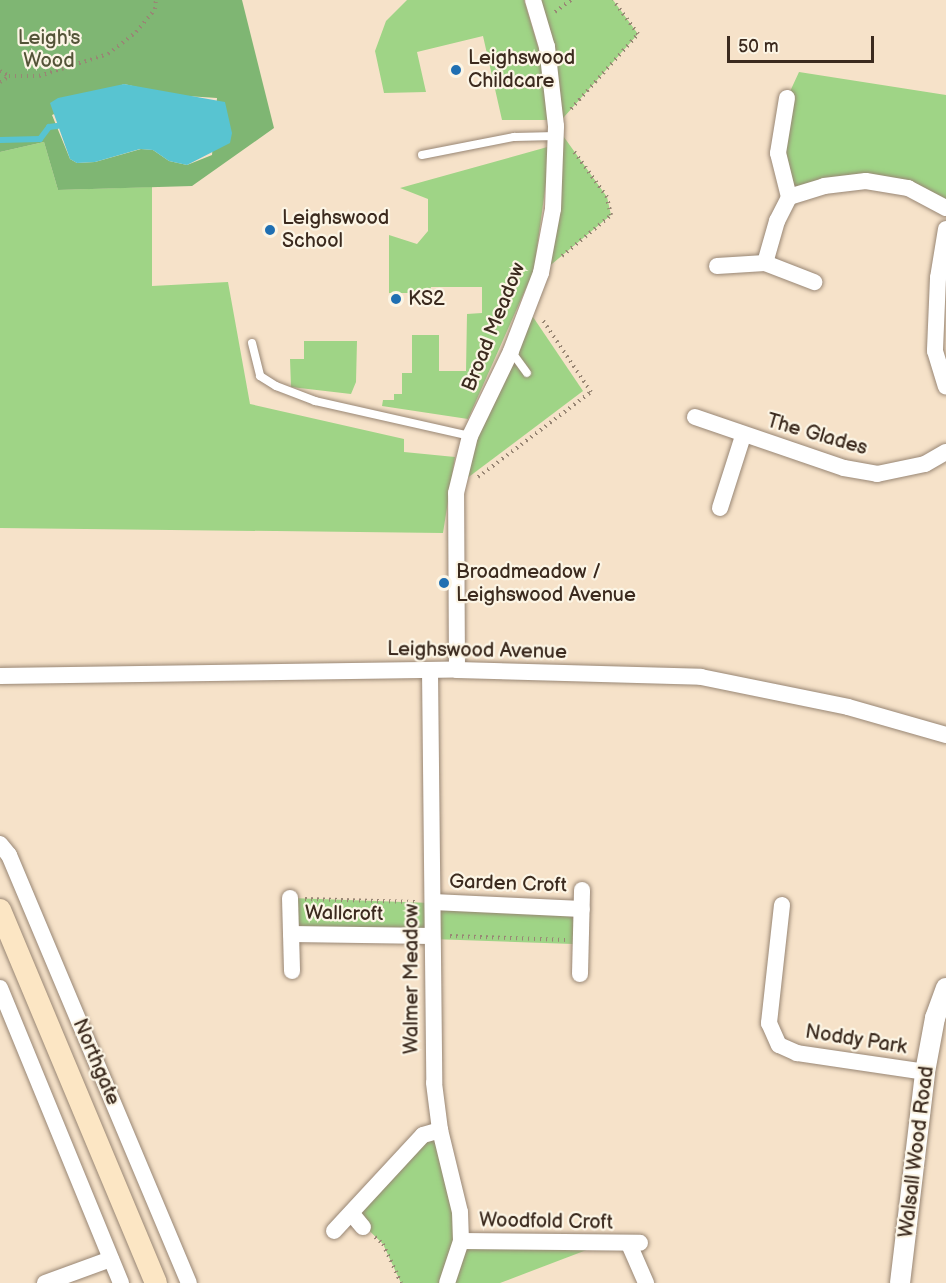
<!DOCTYPE html>
<html>
<head>
<meta charset="utf-8">
<style>
  body { margin:0 }
  #map { position:relative; width:946px; height:1283px; overflow:hidden; background:#f6e2c9; font-family:"Balsamiq Sans",sans-serif }
  div>[style] { position:absolute }
  [style*='--x'] { left:calc(var(--x)*1px); top:calc(var(--y)*1px); width:calc(var(--w)*1px); rotate:calc(var(--a)*1deg) }
  .green>* { inset:0; background:#9fd486; transform-origin:0 0 }
  .forest>* { inset:0; background:#7fb673 }
  .water>* { inset:0; background:#58c4d1 }
  .stream>* { height:6px; margin:-3px; padding:0 3px; transform-origin:3px; border-radius:3px; background:#58c4d1 }
  .path>* { height:4px; margin-top:-2px; transform-origin:0; background:repeating-linear-gradient(90deg,#988674 0 1.5px,transparent 0 6px) }
  .roads { filter:drop-shadow(0 0 2px #988674) drop-shadow(0 0 2px #988674) }
  .service>* { height:8px; margin:-4px; padding:0 4px; transform-origin:4px; border-radius:4px; background:#fff }
  .minor>* { height:16px; margin:-8px; padding:0 8px; transform-origin:8px; border-radius:8px; background:#fff }
  .tertiary>* { height:20px; margin:-10px; padding:0 10px; transform-origin:10px; border-radius:10px; background:#fff }
  .secondary>* { height:22px; margin:-11px; padding:0 11px; transform-origin:11px; border-radius:11px; background:#fce6c4 }
  .dots>* { width:16px; height:16px; translate:-50% -50%; box-sizing:border-box; border:3px solid #fcf5e5; border-radius:50% }
  span { translate:-50% -50%; white-space:nowrap; text-align:center; line-height:1.15; -webkit-text-stroke:4.5px #fcf5e5; paint-order:stroke }
  .park-label { font-size:20px; color:#545438 }
  .poi-label { font-size:20px; color:#3b2a1e }
  .left { translate:0 -50%; text-align:left }
  .street-label { font-size:20px; color:#3b2a1e }
  .scale { position:absolute; left:727px; top:36px; width:147px; height:27px; box-sizing:border-box; border:3px solid #3b2a1e; border-top:0; padding-left:8px; font-size:18px; line-height:21px; white-space:nowrap; color:#3b2a1e; -webkit-text-stroke:4px #fcf5e5; paint-order:stroke }
</style>
</head>
<body>
<div id="map">
  <div class="green">
    <div style="clip-path:polygon(407px 0,524px 0,539px 50px,550px 120px,502px 120px,483px 36px,417px 52px,426px 92px,384px 93px,375px 51px,386px 21px)"></div>
    <div style="clip-path:polygon(533px 0,613px 0,638px 34px,556px 126px,607px 197px,611px 215px,541px 273px,556px 126px)"></div>
    <div style="clip-path:polygon(799px 72px,946px 95px,946px 208px,866px 181px,789px 197px,782px 179px,787px 98px)"></div>
    <div style="clip-path:polygon(44px 142px,58px 190px,152px 187px,152px 286px,228px 282px,250px 404px,404px 439px,404px 452px,455px 457px,443px 533px,0 528px,0 152px)"></div>
    <div style="clip-path:polygon(551px 146px,534px 270px,468px 419px,382px 406px,383px 400px,394px 400px,394px 394px,402px 394px,402px 373px,412px 373px,412px 335px,439px 335px,439px 371px,466px 371px,467px 314px,482px 313px,482px 287px,431px 287px,430px 293px,389px 293px,389px 235px,417px 244px,428px 231px,428px 199px,400px 188px)"></div>
    <div style="clip-path:polygon(531px 314px,583px 391px,466px 479px,474px 441px)"></div>
    <div style="clip-path:polygon(304px 341px,357px 341px,356px 382px,351px 394px,291px 387px,290px 359px,304px 359px)"></div>
    <div style="left:290px;top:898px;width:292px;height:36px;rotate:2deg"></div>
    <div style="clip-path:polygon(440px 1130px,462px 1241px,605px 1243px,500px 1283px,401px 1283px,383px 1244px,352px 1214px)"></div>
  </div>
  <div class="forest">
    <div style="clip-path:polygon(evenodd,0 0,242px 0,274px 128px,192px 186px,58px 190px,44px 142px,0 152px,0 0,124px 84px,171px 95px,217px 98px,212px 155px,187px 165px,169px 161px,153px 150px,141px 149px,95px 162px,77px 163px,70px 159px,52px 115px,124px 84px)"></div>
  </div>
  <div class="water">
    <div style="clip-path:polygon(124px 84px,225px 102px,232px 133px,230px 143px,187px 165px,169px 161px,153px 150px,140px 149px,95px 162px,77px 163px,70px 159px,50px 103px,58px 98px)"></div>
  </div>
  <div class="stream">
    <div style="--x:0;--y:140;--w:40;--a:-1.4"></div>
    <div style="--x:40;--y:139;--w:15;--a:-53"></div>
    <div style="--x:49;--y:127;--w:8;--a:-7"></div>
  </div>
  <div class="path">
    <div style="--x:555;--y:12;--w:20;--a:-37"></div>
    <div style="--x:0;--y:71;--w:10;--a:29"></div>
    <div style="--x:9;--y:76;--w:30;--a:0"></div>
    <div style="--x:39;--y:76;--w:72;--a:-17.7"></div>
    <div style="--x:108;--y:54;--w:36;--a:-38"></div>
    <div style="--x:136;--y:32;--w:30;--a:-50"></div>
    <div style="--x:155;--y:9;--w:9;--a:-84"></div>
    <div style="--x:0;--y:82;--w:9;--a:-32"></div>
    <div style="--x:571;--y:109;--w:101;--a:-48.2"></div>
    <div style="--x:638;--y:34;--w:42;--a:-126.3"></div>
    <div style="--x:562;--y:256;--w:64;--a:-39.9"></div>
    <div style="--x:611;--y:215;--w:18;--a:-103"></div>
    <div style="--x:607;--y:197;--w:58;--a:-125.9"></div>
    <div style="--x:478;--y:477;--w:141;--a:-37"></div>
    <div style="--x:591;--y:392;--w:88;--a:-123.9"></div>
    <div style="--x:305;--y:899;--w:110;--a:1.6"></div>
    <div style="--x:450;--y:936;--w:115;--a:2"></div>
    <div style="--x:375;--y:1237;--w:11;--a:41"></div>
    <div style="--x:383;--y:1244;--w:43;--a:65.2"></div>
  </div>
  <div class="roads">
    <div class="service">
      <div style="--x:422;--y:155;--w:94;--a:-11.1"></div>
      <div style="--x:514;--y:137;--w:42;--a:-1.4"></div>
      <div style="--x:252;--y:343;--w:34;--a:76"></div>
      <div style="--x:260;--y:376;--w:19;--a:32"></div>
      <div style="--x:276;--y:386;--w:42;--a:21"></div>
      <div style="--x:315;--y:401;--w:159;--a:12.7"></div>
      <div style="--x:511;--y:351;--w:27;--a:54"></div>
    </div>
    <div class="minor">
      <div style="--x:787;--y:98;--w:56;--a:99.3"></div>
      <div style="--x:778;--y:153;--w:45;--a:76"></div>
      <div style="--x:946;--y:229;--w:50;--a:99.3"></div>
      <div style="--x:938;--y:278;--w:73;--a:92.4"></div>
      <div style="--x:935;--y:351;--w:37;--a:73"></div>
      <div style="--x:765;--y:263;--w:44;--a:-74.1"></div>
      <div style="--x:777;--y:221;--w:27;--a:-63"></div>
      <div style="--x:789;--y:197;--w:37;--a:-17"></div>
      <div style="--x:824;--y:186;--w:42;--a:-6.8"></div>
      <div style="--x:866;--y:181;--w:43;--a:9.5"></div>
      <div style="--x:908;--y:188;--w:43;--a:27.8"></div>
      <div style="--x:717;--y:266;--w:48;--a:-3.6"></div>
      <div style="--x:765;--y:263;--w:53;--a:21.2"></div>
      <div style="--x:695;--y:417;--w:157;--a:18.9"></div>
      <div style="--x:844;--y:468;--w:34;--a:10"></div>
      <div style="--x:877;--y:474;--w:49;--a:-11.8"></div>
      <div style="--x:925;--y:464;--w:24;--a:-30"></div>
      <div style="--x:720;--y:508;--w:76;--a:-72.3"></div>
      <div style="--x:430;--y:670;--w:413;--a:89.4"></div>
      <div style="--x:434;--y:1083;--w:47;--a:82.7"></div>
      <div style="--x:440;--y:1130;--w:84;--a:76.3"></div>
      <div style="--x:460;--y:1212;--w:29;--a:88"></div>
      <div style="--x:461;--y:1241;--w:44;--a:108.4"></div>
      <div style="--x:457;--y:670;--w:177;--a:-90.3"></div>
      <div style="--x:456;--y:493;--w:59;--a:-76.2"></div>
      <div style="--x:470;--y:436;--w:94;--a:-64.2"></div>
      <div style="--x:511;--y:351;--w:84;--a:-69"></div>
      <div style="--x:541;--y:273;--w:65;--a:-79.4"></div>
      <div style="--x:553;--y:209;--w:83;--a:-87.9"></div>
      <div style="--x:556;--y:126;--w:80;--a:-96.5"></div>
      <div style="--x:547;--y:47;--w:49;--a:-106.6"></div>
      <div style="--x:0;--y:676;--w:457;--a:-0.8"></div>
      <div style="--x:457;--y:670;--w:244;--a:1.6"></div>
      <div style="--x:701;--y:677;--w:150;--a:11.5"></div>
      <div style="--x:848;--y:707;--w:102;--a:15.9"></div>
      <div style="--x:0;--y:844;--w:14;--a:51"></div>
      <div style="--x:9;--y:855;--w:464;--a:67.2"></div>
      <div style="--x:290;--y:898;--w:73;--a:88.4"></div>
      <div style="--x:433;--y:902;--w:149;--a:2.7"></div>
      <div style="--x:782;--y:905;--w:119;--a:96.3"></div>
      <div style="--x:769;--y:1023;--w:24;--a:66"></div>
      <div style="--x:779;--y:1045;--w:20;--a:24"></div>
      <div style="--x:797;--y:1053;--w:129;--a:8.4"></div>
      <div style="--x:291;--y:934;--w:141;--a:0.8"></div>
      <div style="--x:580;--y:974;--w:84;--a:-88.6"></div>
      <div style="--x:0;--y:988;--w:319;--a:67.7"></div>
      <div style="--x:352;--y:1214;--w:17;--a:50"></div>
      <div style="--x:334;--y:1231;--w:131;--a:-47.2"></div>
      <div style="--x:423;--y:1135;--w:18;--a:-16"></div>
      <div style="--x:461;--y:1241;--w:179;--a:0.6"></div>
      <div style="--x:629;--y:1244;--w:43;--a:66.4"></div>
      <div style="--x:45;--y:1283;--w:70;--a:-20"></div>
    </div>
    <div class="tertiary">
      <div style="--x:900;--y:1283;--w:212;--a:-83.2"></div>
      <div style="--x:925;--y:1072;--w:55;--a:-79.5"></div>
      <div style="--x:935;--y:1018;--w:32;--a:-70"></div>
    </div>
    <div class="secondary">
      <div style="--x:0;--y:910;--w:404;--a:67.3"></div>
    </div>
  </div>
  <div class="dots">
    <div style="left:456px;top:70px;background:#1f6fb2"></div>
    <div style="left:270px;top:230px;background:#1f6fb2"></div>
    <div style="left:396px;top:299px;background:#1f6fb2"></div>
    <div style="left:444px;top:583px;background:#1f6fb2"></div>
  </div>
  <div class="park-label">
    <span style="left:49px;top:50px">Leigh's<br>Wood</span>
  </div>
  <div class="poi-label">
    <span class="left" style="left:468px;top:70px">Leighswood<br>Childcare</span>
    <span class="left" style="left:282px;top:230px">Leighswood<br>School</span>
    <span class="left" style="left:408px;top:299px">KS2</span>
    <span class="left" style="left:456px;top:584px">Broadmeadow /<br>Leighswood Avenue</span>
  </div>
  <div class="street-label">
    <span style="left:494px;top:327px;rotate:-68deg">Broad Meadow</span>
    <span style="left:817px;top:435px;rotate:16deg">The Glades</span>
    <span style="left:477px;top:651px;rotate:1deg">Leighswood Avenue</span>
    <span style="left:508px;top:884px;rotate:2deg">Garden Croft</span>
    <span style="left:344px;top:914px;rotate:1deg">Wallcroft</span>
    <span style="left:412px;top:979px;rotate:-90deg">Walmer Meadow</span>
    <span style="left:856px;top:1040px;rotate:9deg">Noddy Park</span>
    <span style="left:96px;top:1062px;rotate:67deg">Northgate</span>
    <span style="left:917px;top:1152px;rotate:-83deg">Walsall Wood Road</span>
    <span style="left:546px;top:1222px;rotate:1deg">Woodfold Croft</span>
  </div>
  <div class="scale">50 m</div>
</div>
</body>
</html>
